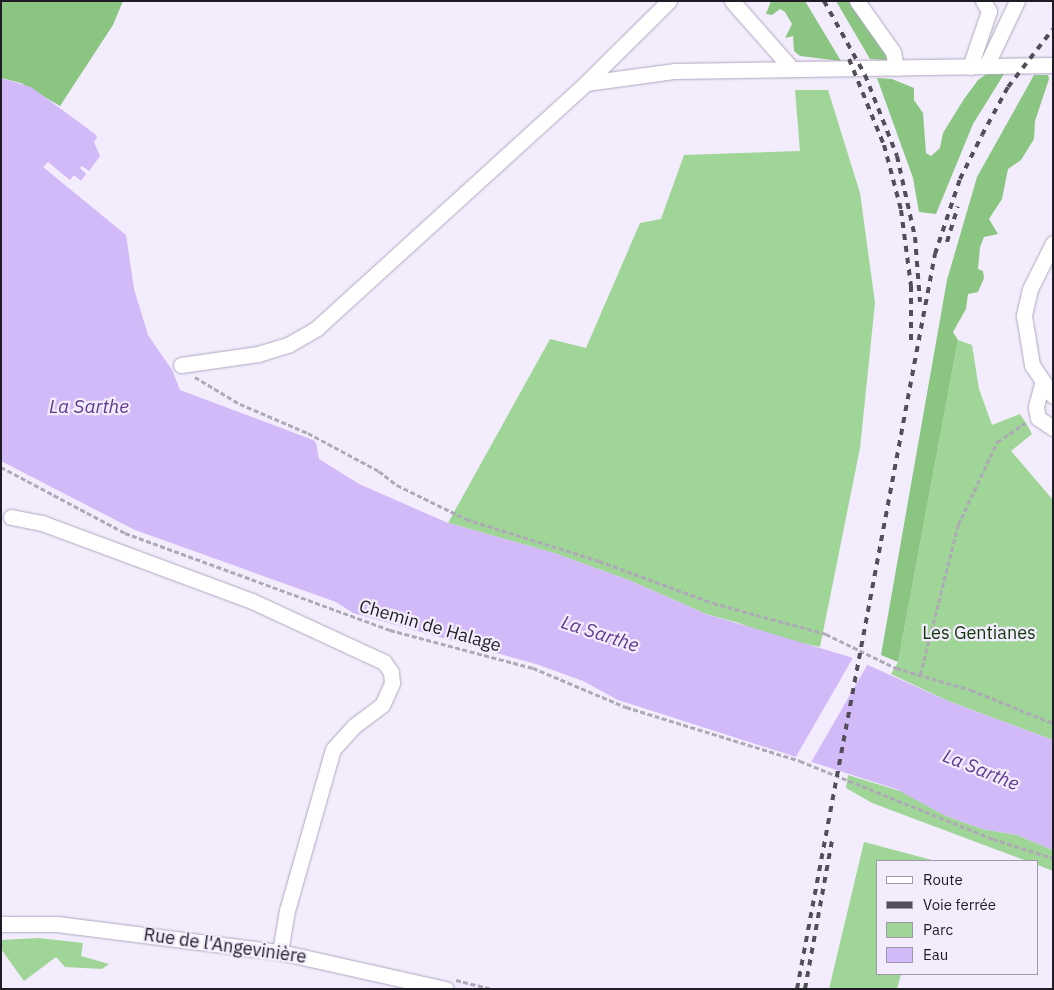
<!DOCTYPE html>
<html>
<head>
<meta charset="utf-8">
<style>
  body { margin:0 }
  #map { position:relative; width:1054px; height:990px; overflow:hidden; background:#f2ecfc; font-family:"IBM Plex Sans",sans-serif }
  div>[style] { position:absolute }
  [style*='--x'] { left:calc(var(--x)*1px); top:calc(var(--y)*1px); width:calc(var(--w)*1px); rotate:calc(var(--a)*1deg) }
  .green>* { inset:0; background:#9fd596 }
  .forest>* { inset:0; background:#8bc582 }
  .water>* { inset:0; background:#d2b9f7 }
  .pier>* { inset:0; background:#f2ecfc; transform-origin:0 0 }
  .path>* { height:2.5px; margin-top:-1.25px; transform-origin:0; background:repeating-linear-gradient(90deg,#aea9b7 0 5px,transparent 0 7.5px) }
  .roads { filter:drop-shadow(0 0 1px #b0a7c0) drop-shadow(0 0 1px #b0a7c0) }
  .minor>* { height:15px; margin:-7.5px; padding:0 7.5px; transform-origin:7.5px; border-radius:7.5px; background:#fff }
  .rail>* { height:4px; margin-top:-2px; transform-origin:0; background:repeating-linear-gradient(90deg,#524e59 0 6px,transparent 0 12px) }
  span { translate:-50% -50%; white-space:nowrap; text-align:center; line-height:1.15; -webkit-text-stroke:4.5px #f2ecfc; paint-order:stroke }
  .street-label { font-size:18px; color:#201c26 }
  .park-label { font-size:18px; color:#11380b }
  .water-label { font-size:19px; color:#61388f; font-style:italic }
  .frame { position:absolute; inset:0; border:2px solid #201c26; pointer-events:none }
  .legend { position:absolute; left:876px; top:860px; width:162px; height:115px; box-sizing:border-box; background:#f2ecfc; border:1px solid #9e99a6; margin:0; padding:6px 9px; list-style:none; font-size:15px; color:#201c26 }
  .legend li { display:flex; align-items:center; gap:10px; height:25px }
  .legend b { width:25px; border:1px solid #9e99a6 }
</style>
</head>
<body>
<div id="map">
  <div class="green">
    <div style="clip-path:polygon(795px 90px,828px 90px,860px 193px,875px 303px,860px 448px,820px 647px,774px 637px,739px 623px,706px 614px,631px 581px,554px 553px,448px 523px,550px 339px,586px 348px,640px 223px,661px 219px,684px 155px,800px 151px)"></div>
    <div style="clip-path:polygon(958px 340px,972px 345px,979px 389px,992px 425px,1020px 414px,1026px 423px,1032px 434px,1011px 451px,1053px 500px,1053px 740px,948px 701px,891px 674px,898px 662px)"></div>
    <div style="clip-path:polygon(848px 775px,903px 792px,944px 815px,982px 829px,1017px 835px,1053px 850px,1053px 871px,1038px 865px,1038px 861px,1027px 861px,872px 803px,846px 788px)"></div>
    <div style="clip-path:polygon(864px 842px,932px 860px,878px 861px,878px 974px,901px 974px,897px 989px,829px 989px)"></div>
    <div style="clip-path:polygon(39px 938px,83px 943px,81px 956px,109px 964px,102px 969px,65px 967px,56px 957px,24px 981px,1px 949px,1px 940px)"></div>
  </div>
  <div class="forest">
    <div style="clip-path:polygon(1px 1px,123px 1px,113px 25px,60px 106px,21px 83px,1px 78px)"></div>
    <div style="clip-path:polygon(771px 1px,805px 1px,841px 61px,800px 56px,794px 51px,793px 36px,785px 38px,792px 24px,785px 12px,780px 9px,772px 15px,766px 14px)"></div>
    <div style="clip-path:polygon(836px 1px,857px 1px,895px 61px,870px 59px)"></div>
    <div style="clip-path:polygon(988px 73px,1004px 74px,973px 124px,936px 214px,919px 212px,913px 178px,877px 78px,892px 79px,914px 88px,914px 100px,923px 113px,926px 153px,931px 156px,940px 148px,943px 133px,964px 99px,978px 80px)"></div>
    <div style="clip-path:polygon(1034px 75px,1048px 75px,1049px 79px,1035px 121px,1034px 139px,1021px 160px,1008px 169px,1002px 199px,989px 219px,998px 234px,984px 237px,980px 247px,978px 269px,983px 271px,984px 278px,978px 292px,968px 294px,966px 309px,953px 332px,958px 340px,898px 662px,881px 655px,947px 280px,977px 177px)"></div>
  </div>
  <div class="water">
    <div style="clip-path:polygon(1px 78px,31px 87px,95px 134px,97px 137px,94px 142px,100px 156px,89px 171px,82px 166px,80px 168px,86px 174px,81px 181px,74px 175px,70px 180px,48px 162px,43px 167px,126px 235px,134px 289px,148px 335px,172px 370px,180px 390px,313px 440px,316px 443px,319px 459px,359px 484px,448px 523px,554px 553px,631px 581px,706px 614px,850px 657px,948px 701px,1053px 740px,1053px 850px,1017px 835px,982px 829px,944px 815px,896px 789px,618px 700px,583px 681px,536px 664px,353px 613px,336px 602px,135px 530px,1px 461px)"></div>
  </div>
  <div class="pier">
    <div style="left:854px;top:656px;width:16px;height:118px;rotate:30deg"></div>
  </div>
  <div class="path">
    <div style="--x:195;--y:377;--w:52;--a:31"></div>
    <div style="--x:240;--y:404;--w:74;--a:23.1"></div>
    <div style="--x:308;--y:433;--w:81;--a:28.2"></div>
    <div style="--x:379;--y:471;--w:23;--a:38"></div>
    <div style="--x:397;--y:485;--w:77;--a:26.2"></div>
    <div style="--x:466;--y:519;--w:139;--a:17.5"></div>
    <div style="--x:599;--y:561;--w:121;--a:20.2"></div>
    <div style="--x:713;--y:603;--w:117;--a:15.3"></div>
    <div style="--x:826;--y:634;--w:78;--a:25.9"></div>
    <div style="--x:896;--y:668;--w:78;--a:16.3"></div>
    <div style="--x:971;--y:690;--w:88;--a:21.9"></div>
    <div style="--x:1;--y:467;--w:140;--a:28"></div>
    <div style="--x:125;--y:533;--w:282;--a:20.1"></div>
    <div style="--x:390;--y:630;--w:148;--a:14.9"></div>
    <div style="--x:533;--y:668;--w:101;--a:22.8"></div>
    <div style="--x:626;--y:707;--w:182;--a:17.2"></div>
    <div style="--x:800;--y:761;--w:208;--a:22"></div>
    <div style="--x:993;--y:839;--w:63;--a:17.6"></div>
    <div style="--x:920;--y:675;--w:155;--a:-75.8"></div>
    <div style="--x:958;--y:525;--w:92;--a:-64.8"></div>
    <div style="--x:997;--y:442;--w:34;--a:-34"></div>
    <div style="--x:456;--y:980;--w:36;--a:14"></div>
  </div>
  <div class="roads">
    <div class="minor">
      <div style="--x:732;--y:1;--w:91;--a:48.6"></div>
      <div style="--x:857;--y:1;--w:62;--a:54.8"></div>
      <div style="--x:893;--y:52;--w:16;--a:79"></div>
      <div style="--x:986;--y:66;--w:72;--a:-64.5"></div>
      <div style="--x:970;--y:67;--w:59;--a:-71.3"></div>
      <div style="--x:989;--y:11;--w:12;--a:-121"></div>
      <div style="--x:586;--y:83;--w:117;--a:-44.7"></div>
      <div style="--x:1053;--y:243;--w:51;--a:116.6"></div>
      <div style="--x:1030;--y:289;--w:28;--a:103"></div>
      <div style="--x:1024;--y:316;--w:50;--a:80.7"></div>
      <div style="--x:1032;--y:365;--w:37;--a:56"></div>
      <div style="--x:181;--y:365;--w:78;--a:-8.1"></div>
      <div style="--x:258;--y:354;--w:31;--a:-17"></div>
      <div style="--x:288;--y:345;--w:34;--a:-30"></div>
      <div style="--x:317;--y:328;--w:364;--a:-42.3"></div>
      <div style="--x:586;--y:83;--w:90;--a:-7.7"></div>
      <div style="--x:675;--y:71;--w:378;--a:-0.9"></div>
      <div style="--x:1042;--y:384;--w:24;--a:105"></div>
      <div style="--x:1036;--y:407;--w:11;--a:80"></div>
      <div style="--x:1038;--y:418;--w:18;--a:34"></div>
      <div style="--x:11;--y:517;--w:32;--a:11"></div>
      <div style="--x:42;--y:523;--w:224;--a:20.4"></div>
      <div style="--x:252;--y:601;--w:145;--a:24.8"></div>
      <div style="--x:384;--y:662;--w:12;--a:55"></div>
      <div style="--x:391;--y:672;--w:11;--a:85"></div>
      <div style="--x:392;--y:683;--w:24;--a:114"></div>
      <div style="--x:382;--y:705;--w:35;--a:143"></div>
      <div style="--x:354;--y:726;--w:31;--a:132"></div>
      <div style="--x:333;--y:749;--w:167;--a:105.9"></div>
      <div style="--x:287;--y:910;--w:43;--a:99.5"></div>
      <div style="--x:1;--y:924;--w:56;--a:0"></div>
      <div style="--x:57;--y:924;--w:225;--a:7.2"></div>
      <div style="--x:280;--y:952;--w:170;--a:12.6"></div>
    </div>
  </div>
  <div class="rail">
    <div style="--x:824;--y:1;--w:85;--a:61"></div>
    <div style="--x:865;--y:75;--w:87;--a:68.4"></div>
    <div style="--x:897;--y:156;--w:83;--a:77.5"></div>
    <div style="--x:915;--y:237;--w:65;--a:85.6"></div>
    <div style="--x:849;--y:59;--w:93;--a:67.9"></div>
    <div style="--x:884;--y:145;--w:67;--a:75.3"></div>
    <div style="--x:901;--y:210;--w:77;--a:82.5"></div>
    <div style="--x:911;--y:286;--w:55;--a:90"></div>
    <div style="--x:947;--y:242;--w:37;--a:-73"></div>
    <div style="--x:797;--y:989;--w:748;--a:-79.37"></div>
    <div style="--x:935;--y:254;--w:79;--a:-71.6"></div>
    <div style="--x:960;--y:179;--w:49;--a:-63.4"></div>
    <div style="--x:982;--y:135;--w:55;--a:-61.6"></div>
    <div style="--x:1008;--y:87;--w:73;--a:-52.2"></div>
    <div style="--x:805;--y:989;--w:150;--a:-79.7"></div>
  </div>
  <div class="street-label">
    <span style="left:430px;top:626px;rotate:16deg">Chemin de Halage</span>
    <span style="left:225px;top:946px;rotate:8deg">Rue de l'Angevinière</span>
  </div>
  <div class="park-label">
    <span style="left:979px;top:633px">Les Gentianes</span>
  </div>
  <div class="water-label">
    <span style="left:89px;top:407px">La Sarthe</span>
    <span style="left:600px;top:634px;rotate:18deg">La Sarthe</span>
    <span style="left:981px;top:770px;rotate:22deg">La Sarthe</span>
  </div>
  <div class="frame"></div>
  <ul class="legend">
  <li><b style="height:6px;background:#fff"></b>Route</li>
  <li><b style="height:6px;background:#524e59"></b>Voie ferrée</li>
  <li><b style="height:14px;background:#9fd596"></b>Parc</li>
  <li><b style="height:14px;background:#d2b9f7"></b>Eau</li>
  </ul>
</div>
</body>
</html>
